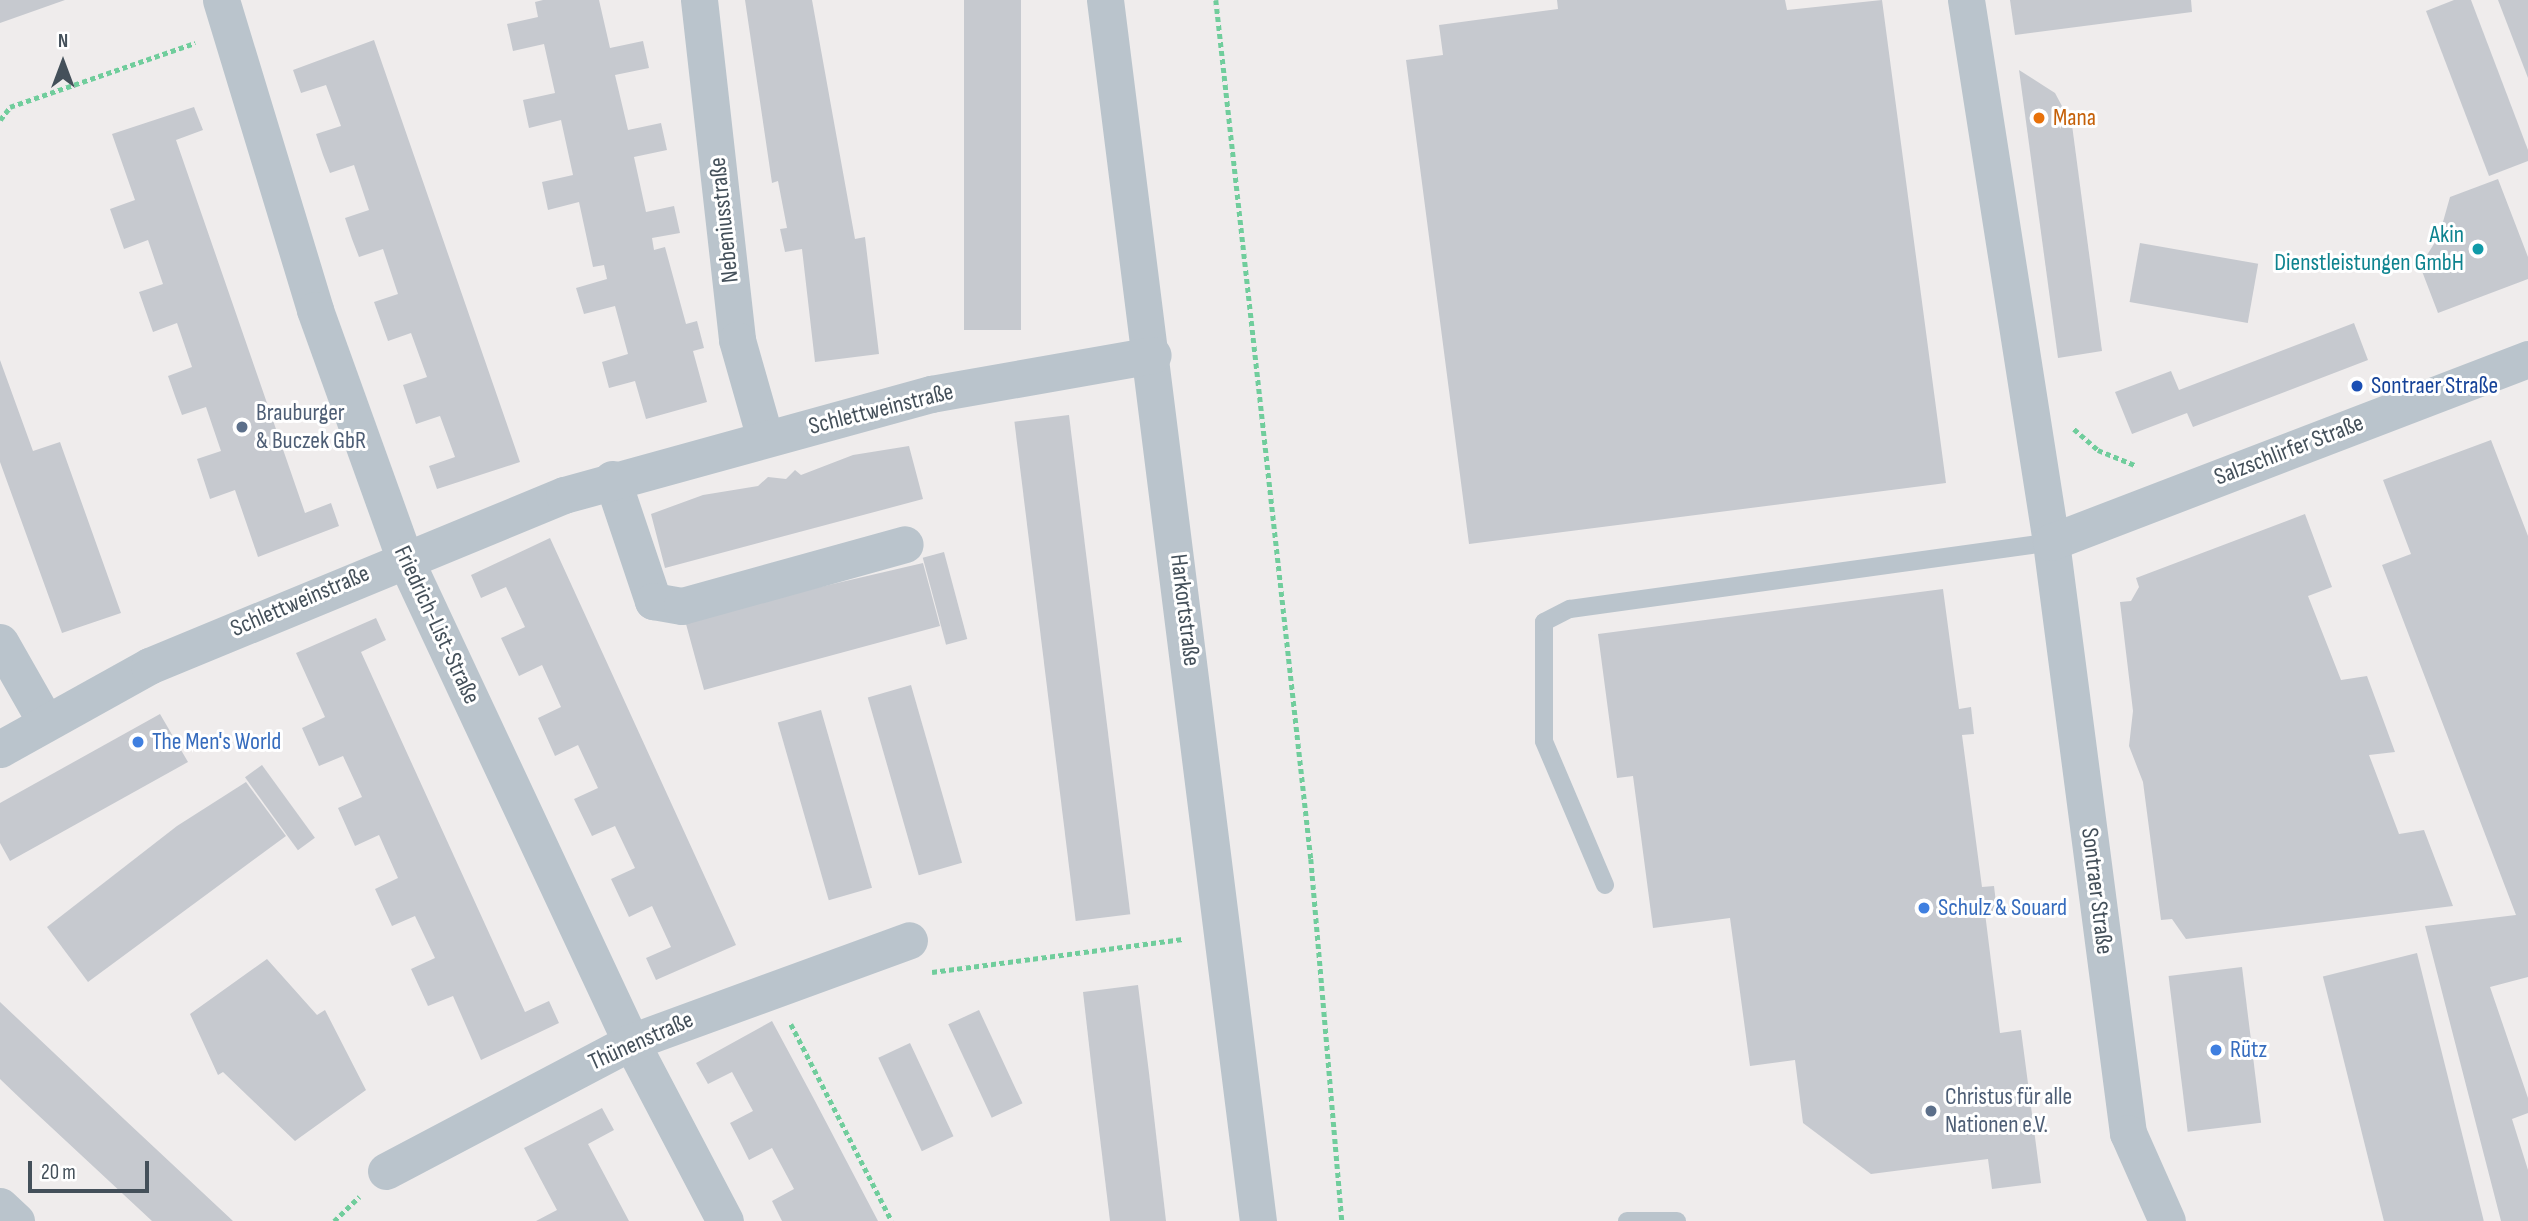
<!DOCTYPE html>
<html>
<head>
<meta charset="utf-8">
<style>
  body { margin:0 }
  #map { position:relative; width:2528px; height:1221px; overflow:hidden; background:#efecec; font-family:"Sofia Sans Condensed",sans-serif }
  div>[style] { position:absolute }
  [style*='--x'] { left:calc(var(--x)*1px); top:calc(var(--y)*1px); width:calc(var(--w)*1px); rotate:calc(var(--a)*1deg) }
  .building>* { inset:0; background:#c6c9cf; transform-origin:0 0 }
  .path>* { height:4.5px; margin-top:-2.25px; transform-origin:0; background:repeating-linear-gradient(90deg,#70cd9c 0 5px,transparent 0 8.5px) }
  .lane>* { height:18px; margin:-9px; padding:0 9px; transform-origin:9px; border-radius:9px; background:#bac4cc }
  .street>* { height:37px; margin:-18.5px; padding:0 18.5px; transform-origin:18.5px; border-radius:18.5px; background:#bac4cc }
  .dots>* { width:19px; height:19px; translate:-50% -50%; box-sizing:border-box; border:4px solid #fff; border-radius:50% }
  span { translate:-50% -50%; white-space:nowrap; text-align:center; line-height:1.15; -webkit-text-stroke:6px #fff; paint-order:stroke }
  .food-label { font-size:24px; color:#c56008 }
  .left { translate:0 -50%; text-align:left }
  .street-label { font-size:24px; color:#44505a }
  .culture-label { font-size:24px; color:#0d838f }
  .right { translate:-100% -50%; text-align:right }
  .transit-label { font-size:24px; color:#164399 }
  .service-label { font-size:24px; color:#4e5e75 }
  .shop-label { font-size:24px; color:#366cbe }
  .north { position:absolute; left:28px; top:28px; width:70px; height:70px; -webkit-text-stroke:5px #fff; paint-order:stroke; rotate:0deg; font-size:19px; font-weight:700; line-height:28px; text-align:center; color:#44505a }
  .north::after { content:''; display:block; margin:auto; width:24px; height:32px; background:#44505a; clip-path:polygon(50% 0,100% 100%,50% 72%,0 100%) }
  .scale { position:absolute; left:28px; top:1161px; width:121px; height:32px; box-sizing:border-box; border:4px solid #44505a; border-top:0; padding-left:9px; font-size:21px; line-height:24px; white-space:nowrap; color:#44505a; -webkit-text-stroke:5px #fff; paint-order:stroke }
</style>
</head>
<body>
<div id="map">
  <div class="building">
    <div style="clip-path:polygon(0 0,65px 0,0 23px)"></div>
    <div style="clip-path:polygon(543px 0,599px 0,610px 48px,643px 41px,649px 68px,615px 75px,628px 130px,661px 123px,667px 150px,634px 157px,646px 212px,674px 206px,680px 233px,652px 238px,654px 250px,665px 247px,686px 324px,697px 321px,704px 348px,693px 351px,707px 402px,646px 419px,635px 381px,609px 388px,602px 362px,628px 354px,615px 306px,584px 314px,576px 288px,607px 279px,604px 265px,593px 267px,579px 202px,548px 210px,542px 182px,573px 175px,561px 120px,529px 128px,523px 100px,555px 93px,544px 44px,513px 51px,507px 24px,538px 17px,535px 2px)"></div>
    <div style="clip-path:polygon(745px 0,812px 0,855px 239px,865px 237px,879px 354px,815px 362px,802px 249px,785px 252px,780px 229px,787px 228px,778px 181px,772px 183px)"></div>
    <div style="left:964px;top:0;width:57px;height:330px"></div>
    <div style="clip-path:polygon(1557px 0,1785px 0,1787px 10px,1882px 0,1946px 483px,1469px 544px,1406px 60px,1443px 55px,1439px 25px,1558px 9px)"></div>
    <div style="clip-path:polygon(2010px 0,2191px 0,2192px 12px,2015px 35px)"></div>
    <div style="clip-path:polygon(2454px 0,2471px 0,2528px 150px,2528px 161px,2489px 176px,2426px 11px)"></div>
    <div style="clip-path:polygon(2498px 0,2528px 0,2528px 78px)"></div>
    <div style="clip-path:polygon(374px 40px,520px 462px,437px 489px,429px 466px,455px 457px,440px 416px,416px 424px,403px 385px,427px 377px,411px 333px,388px 341px,374px 302px,398px 294px,383px 249px,359px 257px,352px 239px,345px 218px,369px 210px,354px 165px,330px 173px,323px 155px,316px 134px,341px 126px,326px 85px,301px 93px,293px 70px)"></div>
    <div style="clip-path:polygon(2019px 70px,2055px 93px,2072px 125px,2102px 351px,2058px 358px)"></div>
    <div style="clip-path:polygon(194px 107px,203px 130px,176px 140px,305px 513px,331px 503px,339px 526px,258px 557px,235px 490px,210px 499px,197px 459px,221px 451px,206px 407px,182px 415px,175px 396px,168px 376px,192px 367px,177px 323px,153px 332px,139px 292px,163px 284px,148px 240px,124px 249px,110px 209px,135px 200px,112px 134px)"></div>
    <div style="clip-path:polygon(2498px 179px,2528px 257px,2528px 279px,2438px 313px,2420px 266px,2439px 236px,2450px 197px)"></div>
    <div style="left:2140px;top:243px;width:120px;height:60px;rotate:10deg"></div>
    <div style="clip-path:polygon(2354px 323px,2368px 360px,2193px 427px,2187px 413px,2132px 434px,2115px 392px,2171px 371px,2179px 390px)"></div>
    <div style="clip-path:polygon(0 360px,33px 451px,60px 442px,121px 613px,62px 633px,0 462px)"></div>
    <div style="left:1069px;top:415px;width:503px;height:55px;rotate:83deg"></div>
    <div style="clip-path:polygon(2491px 440px,2528px 536px,2528px 977px,2490px 987px,2528px 1098px,2528px 1113px,2512px 1119px,2528px 1170px,2528px 1221px,2501px 1221px,2425px 926px,2516px 915px,2382px 565px,2411px 554px,2383px 480px)"></div>
    <div style="clip-path:polygon(909px 446px,923px 499px,665px 568px,651px 514px,703px 495px,758px 486px,768px 477px,786px 479px,795px 470px,801px 475px,853px 455px)"></div>
    <div style="clip-path:polygon(2305px 514px,2332px 587px,2308px 596px,2341px 680px,2367px 676px,2395px 752px,2369px 755px,2399px 834px,2424px 830px,2453px 906px,2186px 939px,2172px 919px,2161px 920px,2143px 782px,2129px 746px,2133px 711px,2120px 602px,2131px 601px,2139px 587px,2136px 578px)"></div>
    <div style="clip-path:polygon(550px 538px,736px 945px,656px 980px,646px 958px,671px 947px,652px 906px,629px 917px,611px 879px,635px 868px,615px 826px,592px 836px,574px 799px,598px 788px,578px 745px,555px 756px,538px 718px,561px 707px,542px 665px,519px 676px,501px 638px,525px 627px,506px 587px,481px 598px,471px 575px)"></div>
    <div style="left:944px;top:552px;width:90px;height:22px;rotate:75deg"></div>
    <div style="clip-path:polygon(923px 563px,940px 626px,704px 690px,686px 624px,726px 609px)"></div>
    <div style="clip-path:polygon(1943px 589px,1959px 709px,1971px 707px,1974px 734px,1962px 735px,1982px 887px,1994px 886px,1997px 911px,1985px 913px,2000px 1033px,2021px 1030px,2041px 1183px,1992px 1189px,1988px 1159px,1871px 1174px,1803px 1123px,1795px 1060px,1750px 1066px,1730px 918px,1653px 928px,1633px 776px,1617px 778px,1598px 634px)"></div>
    <div style="clip-path:polygon(376px 618px,386px 640px,361px 652px,525px 1012px,549px 1001px,559px 1023px,481px 1060px,453px 996px,428px 1006px,411px 969px,435px 958px,415px 916px,392px 926px,375px 889px,398px 878px,379px 835px,355px 846px,338px 808px,362px 797px,343px 756px,319px 766px,302px 728px,325px 717px,296px 653px)"></div>
    <div style="left:911px;top:685px;width:185px;height:45px;rotate:74deg"></div>
    <div style="left:821px;top:710px;width:185px;height:45px;rotate:74deg"></div>
    <div style="clip-path:polygon(160px 714px,188px 762px,10px 861px,0 843px,0 803px)"></div>
    <div style="left:262px;top:765px;width:90px;height:21px;rotate:54deg"></div>
    <div style="clip-path:polygon(246px 782px,286px 836px,88px 982px,47px 927px,177px 826px)"></div>
    <div style="left:2417px;top:953px;width:276px;height:97px;rotate:76deg"></div>
    <div style="clip-path:polygon(267px 959px,317px 1015px,325px 1010px,366px 1090px,295px 1141px,223px 1072px,218px 1075px,190px 1014px)"></div>
    <div style="left:2242px;top:967px;width:157px;height:74px;rotate:83deg"></div>
    <div style="clip-path:polygon(1138px 985px,1149px 1073px,1166px 1221px,1110px 1221px,1093px 1080px,1083px 992px)"></div>
    <div style="clip-path:polygon(0 1002px,125px 1120px,233px 1221px,152px 1221px,23px 1101px,0 1079px)"></div>
    <div style="left:979px;top:1010px;width:103px;height:34px;rotate:65deg"></div>
    <div style="clip-path:polygon(772px 1021px,815px 1101px,878px 1221px,782px 1221px,772px 1201px,794px 1189px,772px 1148px,749px 1160px,740px 1142px,730px 1123px,753px 1111px,732px 1072px,708px 1084px,696px 1063px)"></div>
    <div style="left:910px;top:1043px;width:103px;height:35px;rotate:65deg"></div>
    <div style="clip-path:polygon(602px 1108px,614px 1130px,588px 1144px,629px 1221px,536px 1221px,557px 1210px,524px 1148px)"></div>
  </div>
  <div class="path">
    <div style="--x:1216;--y:0;--w:864;--a:83.69"></div>
    <div style="--x:1311;--y:859;--w:363;--a:85.1"></div>
    <div style="--x:0;--y:120;--w:16;--a:-52"></div>
    <div style="--x:10;--y:107;--w:196;--a:-19.1"></div>
    <div style="--x:2074;--y:429;--w:32;--a:41"></div>
    <div style="--x:2098;--y:450;--w:42;--a:22.3"></div>
    <div style="--x:932;--y:972;--w:253;--a:-7.5"></div>
    <div style="--x:791;--y:1024;--w:221;--a:62.9"></div>
    <div style="--x:334;--y:1221;--w:35;--a:-44"></div>
  </div>
  <div class="lane">
    <div style="--x:1605;--y:885;--w:156;--a:-113"></div>
    <div style="--x:1544;--y:741;--w:119;--a:-90"></div>
    <div style="--x:1544;--y:622;--w:29;--a:-27"></div>
    <div style="--x:1570;--y:609;--w:486;--a:-7.9"></div>
    <div style="--x:1627;--y:1221;--w:50;--a:0"></div>
  </div>
  <div class="street">
    <div style="--x:221;--y:0;--w:324;--a:73.1"></div>
    <div style="--x:315;--y:310;--w:263;--a:70.2"></div>
    <div style="--x:404;--y:557;--w:535;--a:64.92"></div>
    <div style="--x:631;--y:1042;--w:202;--a:62.3"></div>
    <div style="--x:699;--y:0;--w:342;--a:83.6"></div>
    <div style="--x:737;--y:340;--w:102;--a:74.1"></div>
    <div style="--x:1105;--y:0;--w:1231;--a:82.86"></div>
    <div style="--x:1966;--y:0;--w:549;--a:81.09"></div>
    <div style="--x:2051;--y:542;--w:596;--a:82.58"></div>
    <div style="--x:2128;--y:1133;--w:96;--a:66.1"></div>
    <div style="--x:612;--y:479;--w:129;--a:71.4"></div>
    <div style="--x:653;--y:601;--w:29;--a:10"></div>
    <div style="--x:682;--y:606;--w:231;--a:-15.5"></div>
    <div style="--x:2051;--y:542;--w:511;--a:-20.99"></div>
    <div style="--x:0;--y:642;--w:91;--a:60.3"></div>
    <div style="--x:0;--y:749;--w:171;--a:-29.1"></div>
    <div style="--x:149;--y:666;--w:449;--a:-22.4"></div>
    <div style="--x:564;--y:495;--w:381;--a:-15.4"></div>
    <div style="--x:931;--y:394;--w:225;--a:-10"></div>
    <div style="--x:386;--y:1171;--w:277;--a:-27.8"></div>
    <div style="--x:631;--y:1042;--w:296;--a:-20.1"></div>
    <div style="--x:0;--y:1206;--w:22;--a:43"></div>
  </div>
  <div class="dots">
    <div style="left:2039px;top:118px;background:#e8710a"></div>
    <div style="left:2478px;top:249px;background:#0f9aa8"></div>
    <div style="left:2357px;top:386px;background:#1a4fb4"></div>
    <div style="left:242px;top:427px;background:#5c6f8a"></div>
    <div style="left:138px;top:742px;background:#3f7fe0"></div>
    <div style="left:1924px;top:908px;background:#3f7fe0"></div>
    <div style="left:2216px;top:1050px;background:#3f7fe0"></div>
    <div style="left:1931px;top:1111px;background:#5c6f8a"></div>
  </div>
  <div class="food-label">
    <span class="left" style="left:2053px;top:118px">Mana</span>
  </div>
  <div class="street-label">
    <span style="left:724px;top:220px;rotate:-96deg">Nebeniusstraße</span>
    <span style="left:881px;top:409px;rotate:-14deg">Schlettweinstraße</span>
    <span style="left:2289px;top:450px;rotate:-21deg">Salzschlirfer Straße</span>
    <span style="left:300px;top:601px;rotate:-23deg">Schlettweinstraße</span>
    <span style="left:1185px;top:610px;rotate:83deg">Harkortstraße</span>
    <span style="left:437px;top:625px;rotate:65deg">Friedrich-List-Straße</span>
    <span style="left:2097px;top:891px;rotate:83deg">Sontraer Straße</span>
    <span style="left:641px;top:1041px;rotate:-24deg">Thünenstraße</span>
  </div>
  <div class="culture-label">
    <span class="right" style="left:2464px;top:249px">Akin<br>Dienstleistungen GmbH</span>
  </div>
  <div class="transit-label">
    <span class="left" style="left:2371px;top:386px">Sontraer Straße</span>
  </div>
  <div class="service-label">
    <span class="left" style="left:256px;top:427px">Brauburger<br>&amp; Buczek GbR</span>
    <span class="left" style="left:1945px;top:1111px">Christus für alle<br>Nationen e.V.</span>
  </div>
  <div class="shop-label">
    <span class="left" style="left:152px;top:742px">The Men's World</span>
    <span class="left" style="left:1938px;top:908px">Schulz &amp; Souard</span>
    <span class="left" style="left:2230px;top:1050px">Rütz</span>
  </div>
  <div class="north">N</div>
  <div class="scale">20 m</div>
</div>
</body>
</html>
